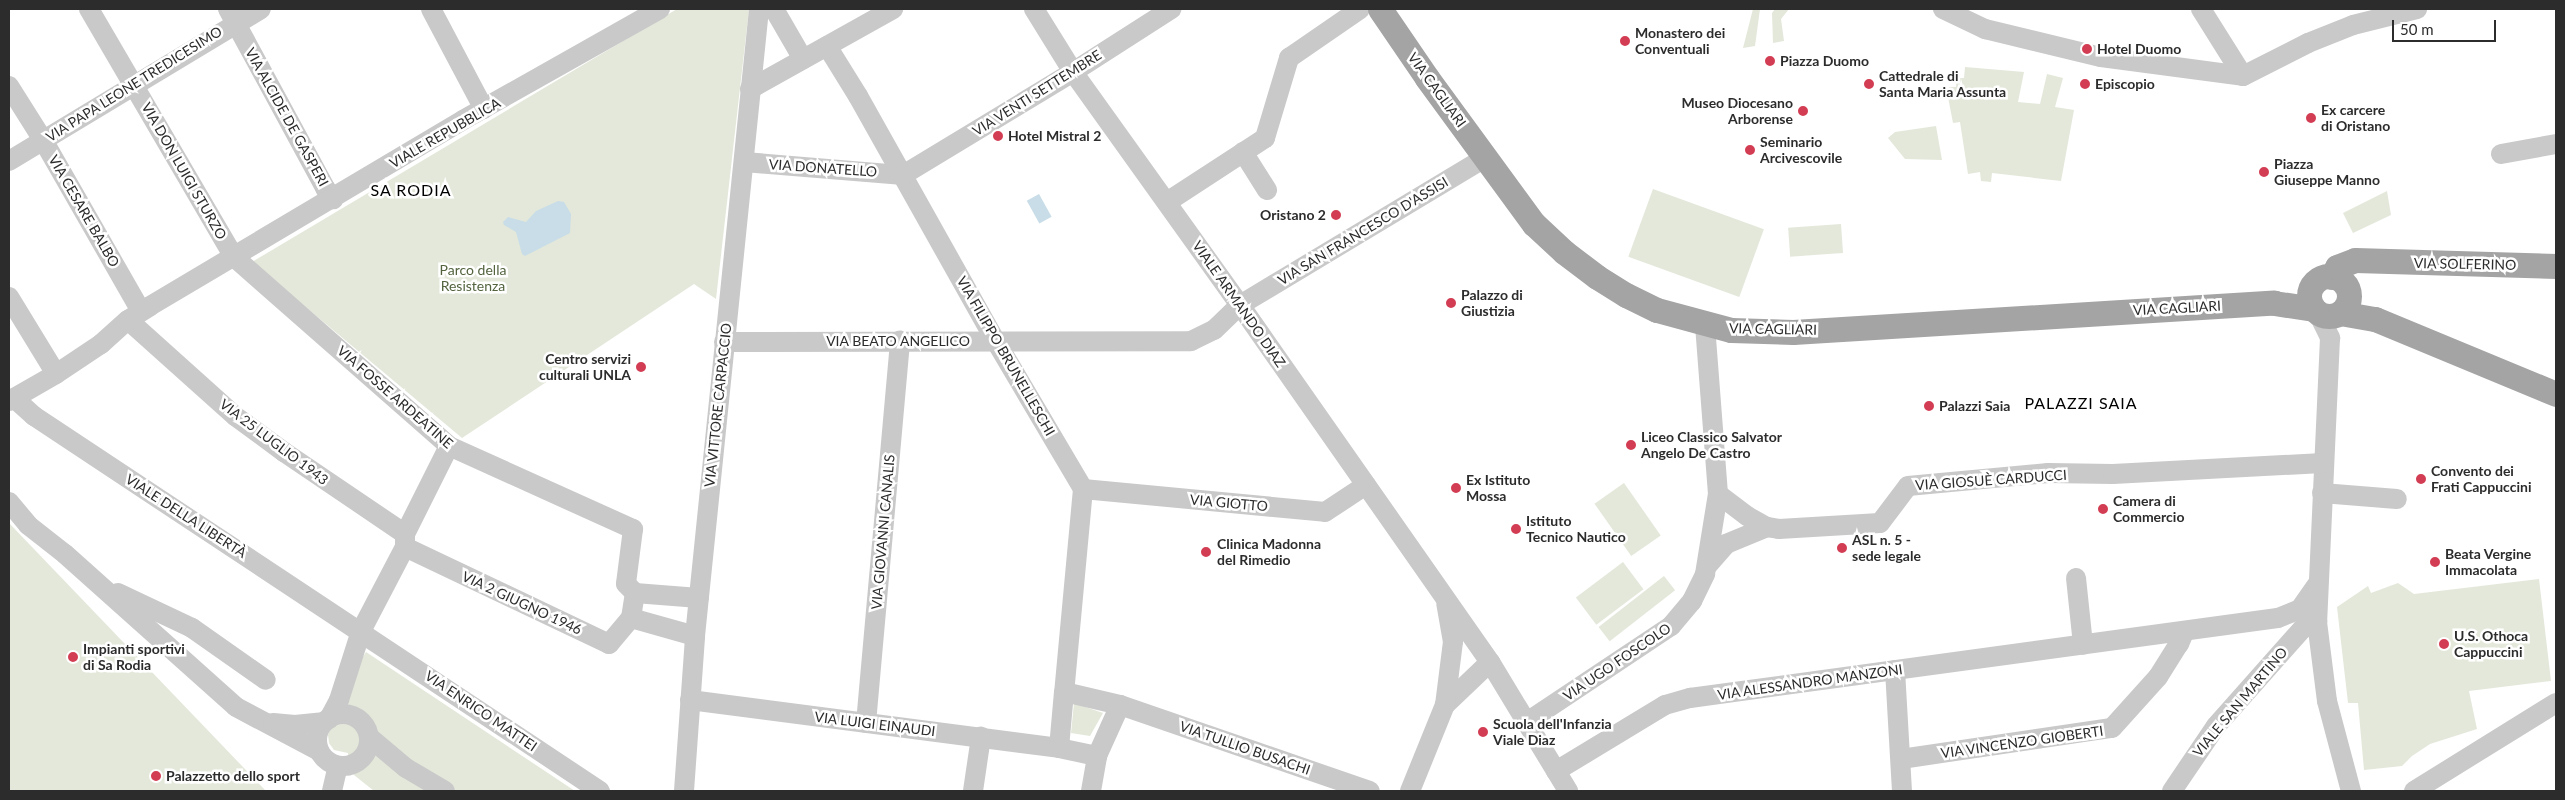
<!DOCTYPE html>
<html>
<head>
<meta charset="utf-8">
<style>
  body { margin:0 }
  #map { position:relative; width:2565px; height:800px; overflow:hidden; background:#fff; font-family:Lato,sans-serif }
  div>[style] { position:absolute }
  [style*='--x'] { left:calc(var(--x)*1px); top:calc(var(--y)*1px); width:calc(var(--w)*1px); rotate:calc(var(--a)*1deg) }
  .green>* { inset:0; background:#e3e8da; transform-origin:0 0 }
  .water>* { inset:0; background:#c8dde7; transform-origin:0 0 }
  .minor>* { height:20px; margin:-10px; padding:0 10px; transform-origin:10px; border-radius:10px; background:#c9c9c9 }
  .minor>.ring { margin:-10px; padding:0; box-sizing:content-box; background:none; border:20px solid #c9c9c9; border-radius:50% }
  .major>* { height:25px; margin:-12.5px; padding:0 12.5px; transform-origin:12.5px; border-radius:12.5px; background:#a4a4a4 }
  .major>.ring { margin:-12.5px; padding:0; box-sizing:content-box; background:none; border:25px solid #a4a4a4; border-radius:50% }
  .dots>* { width:14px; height:14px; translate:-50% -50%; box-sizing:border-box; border:2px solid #fff; border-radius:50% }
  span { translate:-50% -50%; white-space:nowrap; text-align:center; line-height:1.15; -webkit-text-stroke:5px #fff; paint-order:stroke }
  .poi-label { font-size:14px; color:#2c2c2c; font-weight:700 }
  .left { translate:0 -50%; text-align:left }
  .right { translate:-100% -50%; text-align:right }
  .street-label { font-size:14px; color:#2c2c2c }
  .park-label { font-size:14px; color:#52633e }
  .quarter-label { font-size:16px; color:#000; letter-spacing:1px }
  .frame { position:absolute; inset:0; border:10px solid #2c2c2c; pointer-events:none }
  .scale { position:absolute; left:2392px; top:20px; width:104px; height:22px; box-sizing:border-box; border:2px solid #2c2c2c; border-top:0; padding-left:6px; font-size:15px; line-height:18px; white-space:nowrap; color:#2c2c2c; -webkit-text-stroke:4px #fff; paint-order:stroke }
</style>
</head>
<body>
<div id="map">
  <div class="green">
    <div style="clip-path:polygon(677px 9px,749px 9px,716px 299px,694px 284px,462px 438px,252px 262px)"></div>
    <div style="clip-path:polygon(1753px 9px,1760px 9px,1755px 46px,1743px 48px)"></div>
    <div style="clip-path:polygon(1775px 9px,1789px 9px,1781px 19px,1784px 41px,1773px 43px,1772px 13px)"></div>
    <div style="clip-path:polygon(1965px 67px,2024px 72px,2018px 102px,2040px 104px,2047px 74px,2063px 78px,2055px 107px,2074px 110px,2061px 181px,1992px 173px,1991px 182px,1981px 181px,1980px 172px,1968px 174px,1960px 122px,1953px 123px,1948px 97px,1949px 87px,1956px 87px,1957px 72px,1960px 72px,1960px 78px,1964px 78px)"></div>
    <div style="clip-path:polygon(1936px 126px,1942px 160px,1905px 159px,1888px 138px,1895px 132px)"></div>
    <div style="left:1653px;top:189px;width:118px;height:72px;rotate:20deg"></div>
    <div style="clip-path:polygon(2387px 191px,2391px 215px,2353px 233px,2343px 213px)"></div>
    <div style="left:1841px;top:224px;width:29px;height:53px;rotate:86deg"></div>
    <div style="left:1624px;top:483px;width:64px;height:36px;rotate:55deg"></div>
    <div style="clip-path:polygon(9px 523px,266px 791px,9px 791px)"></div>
    <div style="left:1623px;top:562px;width:34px;height:59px;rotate:53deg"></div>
    <div style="left:1664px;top:576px;width:18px;height:83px;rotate:52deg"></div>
    <div style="clip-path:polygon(2539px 579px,2551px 681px,2469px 691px,2477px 729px,2430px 744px,2412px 756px,2402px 766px,2364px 770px,2358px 703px,2348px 703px,2337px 607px,2368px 586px,2371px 593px,2398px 583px,2414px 594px)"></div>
    <div style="clip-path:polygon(366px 652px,575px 791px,374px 791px,349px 771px,348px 753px,334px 750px,329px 743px,328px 735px,330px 728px,339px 721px,346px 719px,345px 685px)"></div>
    <div style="clip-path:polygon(1074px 703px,1103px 713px,1090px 736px,1071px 733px)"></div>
  </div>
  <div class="water">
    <div style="left:1039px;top:194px;width:26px;height:14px;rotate:61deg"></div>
    <div style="clip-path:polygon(558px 201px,564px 202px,571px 214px,570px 233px,525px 256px,522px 254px,516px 232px,504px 225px,503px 222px,508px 217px,526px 222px,536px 211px)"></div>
  </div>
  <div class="minor">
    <div style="--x:89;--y:9;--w:287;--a:59.7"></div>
    <div style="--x:234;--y:257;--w:286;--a:41.3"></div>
    <div style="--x:449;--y:446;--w:202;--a:24.3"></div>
    <div style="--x:633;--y:529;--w:55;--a:97.3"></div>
    <div style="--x:626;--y:584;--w:13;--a:45"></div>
    <div style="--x:228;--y:9;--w:204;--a:61.5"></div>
    <div style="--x:325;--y:188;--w:14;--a:54"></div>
    <div style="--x:431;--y:9;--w:113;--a:62.1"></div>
    <div style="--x:774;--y:9;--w:58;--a:59.9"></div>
    <div style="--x:1034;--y:9;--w:74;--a:58.2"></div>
    <div style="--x:1073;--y:72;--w:287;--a:54.4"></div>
    <div style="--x:1240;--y:305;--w:436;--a:55"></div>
    <div style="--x:1490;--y:662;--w:151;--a:58.8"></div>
    <div style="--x:1943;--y:9;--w:47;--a:25.5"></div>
    <div style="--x:1985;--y:29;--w:119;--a:13.6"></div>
    <div style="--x:2101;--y:57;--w:143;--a:7.6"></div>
    <div style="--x:2201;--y:9;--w:79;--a:57.9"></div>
    <div style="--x:827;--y:46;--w:59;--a:58.2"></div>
    <div style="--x:858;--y:96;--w:280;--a:60.7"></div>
    <div style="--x:995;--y:340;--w:173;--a:59.4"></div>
    <div style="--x:1083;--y:489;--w:204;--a:95.3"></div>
    <div style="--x:2243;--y:76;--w:73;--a:-26.9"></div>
    <div style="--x:2308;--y:43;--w:48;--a:-21.8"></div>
    <div style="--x:2353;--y:25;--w:66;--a:-14"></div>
    <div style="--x:9;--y:86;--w:64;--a:57.8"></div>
    <div style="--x:43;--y:140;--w:197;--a:60.2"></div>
    <div style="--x:750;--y:89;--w:164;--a:-29.2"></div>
    <div style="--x:1243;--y:152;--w:45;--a:57.7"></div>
    <div style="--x:2501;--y:154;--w:56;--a:-10.3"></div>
    <div style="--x:9;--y:161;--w:294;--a:-31.1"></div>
    <div style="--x:744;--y:162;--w:160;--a:4.7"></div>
    <div style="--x:903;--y:175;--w:199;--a:-31.2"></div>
    <div style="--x:1073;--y:72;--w:117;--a:-32.7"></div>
    <div style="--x:1167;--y:202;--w:117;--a:-33.1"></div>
    <div style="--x:1265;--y:138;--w:84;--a:-73.3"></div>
    <div style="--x:1289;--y:58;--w:86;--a:-34.6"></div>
    <div style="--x:9;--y:297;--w:90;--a:58.6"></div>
    <div style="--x:2318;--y:313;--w:28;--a:64"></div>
    <div style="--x:2330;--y:338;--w:284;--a:92.6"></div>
    <div style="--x:2317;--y:622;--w:80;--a:82.8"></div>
    <div style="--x:2327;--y:701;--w:93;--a:75.1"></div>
    <div style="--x:128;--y:320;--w:144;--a:41.9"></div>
    <div style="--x:235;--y:416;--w:61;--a:36.3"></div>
    <div style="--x:284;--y:452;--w:146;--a:34.1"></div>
    <div style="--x:724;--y:342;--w:467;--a:-0.1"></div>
    <div style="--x:1191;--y:341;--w:25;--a:-26"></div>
    <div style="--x:1214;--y:330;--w:36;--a:-44"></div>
    <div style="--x:1240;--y:305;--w:287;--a:-31"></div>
    <div style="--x:14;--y:398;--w:27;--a:42"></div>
    <div style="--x:34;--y:416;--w:679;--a:33.53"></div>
    <div style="--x:9;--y:401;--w:54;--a:-29.9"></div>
    <div style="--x:56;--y:374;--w:54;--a:-33.7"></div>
    <div style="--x:101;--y:344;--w:36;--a:-42"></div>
    <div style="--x:128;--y:320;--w:26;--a:-32"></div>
    <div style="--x:150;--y:306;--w:364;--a:-30.7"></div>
    <div style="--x:463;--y:120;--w:226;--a:-29.4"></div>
    <div style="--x:1083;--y:489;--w:243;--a:5.4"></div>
    <div style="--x:1325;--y:512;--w:49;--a:-33.4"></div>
    <div style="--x:2322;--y:493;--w:75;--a:4.6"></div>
    <div style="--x:1718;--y:494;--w:36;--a:37"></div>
    <div style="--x:1747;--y:516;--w:23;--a:29"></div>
    <div style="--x:1767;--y:527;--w:12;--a:9"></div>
    <div style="--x:1779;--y:529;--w:101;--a:-3.4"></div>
    <div style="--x:1880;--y:523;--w:46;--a:-52.9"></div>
    <div style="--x:1908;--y:486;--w:141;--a:-5.3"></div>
    <div style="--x:2048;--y:473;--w:65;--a:0.9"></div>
    <div style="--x:2113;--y:474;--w:210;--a:-3"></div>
    <div style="--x:9;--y:502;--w:30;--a:50"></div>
    <div style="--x:28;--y:525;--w:47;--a:38.1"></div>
    <div style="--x:65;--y:554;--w:229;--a:41.8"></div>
    <div style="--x:236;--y:707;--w:94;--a:27.9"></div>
    <div style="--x:405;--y:547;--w:226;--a:25.4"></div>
    <div style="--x:609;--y:644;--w:34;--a:-50"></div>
    <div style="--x:1708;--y:565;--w:28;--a:-49"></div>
    <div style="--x:1726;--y:544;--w:44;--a:-22.5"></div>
    <div style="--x:2076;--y:578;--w:67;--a:84"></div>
    <div style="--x:118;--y:593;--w:82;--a:25.3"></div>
    <div style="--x:192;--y:628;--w:90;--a:35.1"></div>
    <div style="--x:695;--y:636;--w:66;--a:-164.3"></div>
    <div style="--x:631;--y:618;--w:25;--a:-81"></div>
    <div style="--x:635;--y:593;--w:64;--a:4.5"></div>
    <div style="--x:1895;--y:670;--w:121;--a:86.7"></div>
    <div style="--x:690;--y:700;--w:372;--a:7.4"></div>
    <div style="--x:1120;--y:705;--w:264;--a:19"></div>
    <div style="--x:1445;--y:705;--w:62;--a:-43.7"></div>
    <div class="ring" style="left:317px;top:714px;width:32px;height:32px"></div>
    <div style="--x:329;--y:719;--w:21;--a:-62"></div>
    <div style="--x:339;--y:700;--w:72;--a:-72.3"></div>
    <div style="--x:361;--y:631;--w:95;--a:-62.4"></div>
    <div style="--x:405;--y:547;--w:13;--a:-90"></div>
    <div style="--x:405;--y:534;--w:98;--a:-63.4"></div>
    <div style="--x:1527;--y:722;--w:173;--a:-33.7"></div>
    <div style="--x:1671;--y:626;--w:33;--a:-50"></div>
    <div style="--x:1692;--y:601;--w:30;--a:-64"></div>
    <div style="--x:1705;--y:574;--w:81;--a:-80.8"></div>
    <div style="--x:1718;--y:494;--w:170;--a:-94.4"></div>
    <div style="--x:273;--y:723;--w:22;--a:5"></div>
    <div style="--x:295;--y:725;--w:30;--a:-6"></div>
    <div style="--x:866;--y:723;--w:384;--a:-84.9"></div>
    <div style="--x:369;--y:737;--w:48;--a:40"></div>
    <div style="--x:406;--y:768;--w:45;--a:30.5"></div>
    <div style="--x:1901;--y:759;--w:213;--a:-8.4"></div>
    <div style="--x:2112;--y:728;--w:69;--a:-48"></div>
    <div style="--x:2158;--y:677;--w:39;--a:-58"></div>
    <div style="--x:2179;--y:644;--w:13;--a:-67"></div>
    <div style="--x:1556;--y:771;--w:127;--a:-31.2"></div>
    <div style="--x:1665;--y:705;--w:26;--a:-16"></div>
    <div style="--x:1690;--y:698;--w:593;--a:-7.75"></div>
    <div style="--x:2278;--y:618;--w:24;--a:-22"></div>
    <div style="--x:2300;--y:609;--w:29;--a:-55"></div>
    <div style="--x:332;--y:791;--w:26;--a:-77"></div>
    <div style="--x:684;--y:791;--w:155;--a:-85.9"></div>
    <div style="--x:695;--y:636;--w:630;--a:-84.17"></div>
    <div style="--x:973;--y:791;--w:55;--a:-81.6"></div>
    <div style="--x:1091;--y:791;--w:36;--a:-80"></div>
    <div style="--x:1097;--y:756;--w:56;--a:-65.7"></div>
    <div style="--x:1120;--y:705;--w:57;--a:-166.9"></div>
    <div style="--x:1064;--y:692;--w:56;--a:95.1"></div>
    <div style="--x:1059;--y:748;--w:39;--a:12"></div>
    <div style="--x:1410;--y:791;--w:93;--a:-67.9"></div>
    <div style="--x:1445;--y:705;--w:64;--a:-82.8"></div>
    <div style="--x:1453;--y:642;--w:39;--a:-100"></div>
    <div style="--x:2172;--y:791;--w:78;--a:-55.9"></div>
    <div style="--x:2216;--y:726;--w:130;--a:-48.4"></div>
    <div style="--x:2302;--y:629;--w:17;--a:-25"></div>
    <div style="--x:2414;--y:791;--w:167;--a:-31.8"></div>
  </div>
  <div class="major">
    <div style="--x:1380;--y:9;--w:83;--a:55.7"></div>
    <div style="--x:1427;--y:78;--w:181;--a:53.8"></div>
    <div style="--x:1534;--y:224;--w:41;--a:43"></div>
    <div style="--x:1564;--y:252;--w:41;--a:37.1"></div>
    <div style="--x:1597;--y:277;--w:34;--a:32"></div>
    <div style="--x:1626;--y:295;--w:34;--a:26"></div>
    <div style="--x:1657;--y:310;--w:77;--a:15.1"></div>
    <div style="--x:1731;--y:330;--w:62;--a:1.8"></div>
    <div style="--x:1793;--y:332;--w:482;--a:-3.5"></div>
    <div style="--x:2274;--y:303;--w:40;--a:8.5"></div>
    <div class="ring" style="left:2309px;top:276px;width:15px;height:15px"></div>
    <div style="--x:2332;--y:277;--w:11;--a:-63"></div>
    <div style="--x:2337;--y:267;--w:19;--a:-21"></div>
    <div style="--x:2355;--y:260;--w:201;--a:1.7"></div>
    <div style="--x:2340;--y:313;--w:36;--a:10"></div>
    <div style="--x:2375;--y:319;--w:196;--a:22.5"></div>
  </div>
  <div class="dots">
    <div style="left:1625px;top:41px;background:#d33d53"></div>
    <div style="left:2087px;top:49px;background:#d33d53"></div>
    <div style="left:1770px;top:61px;background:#d33d53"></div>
    <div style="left:1869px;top:84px;background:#d33d53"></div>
    <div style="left:2085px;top:84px;background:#d33d53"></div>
    <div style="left:1803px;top:111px;background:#d33d53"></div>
    <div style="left:2311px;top:118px;background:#d33d53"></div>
    <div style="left:998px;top:136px;background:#d33d53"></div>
    <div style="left:1750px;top:150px;background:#d33d53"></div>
    <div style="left:2264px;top:172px;background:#d33d53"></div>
    <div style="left:1336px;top:215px;background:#d33d53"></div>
    <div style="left:1451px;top:303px;background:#d33d53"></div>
    <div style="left:641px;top:367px;background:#d33d53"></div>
    <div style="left:1929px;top:406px;background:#d33d53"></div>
    <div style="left:1631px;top:445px;background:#d33d53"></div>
    <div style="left:2421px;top:479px;background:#d33d53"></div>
    <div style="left:1456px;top:488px;background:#d33d53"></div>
    <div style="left:2103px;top:509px;background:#d33d53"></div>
    <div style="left:1516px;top:529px;background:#d33d53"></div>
    <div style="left:1842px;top:548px;background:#d33d53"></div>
    <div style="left:1206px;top:552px;background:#d33d53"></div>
    <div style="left:2435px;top:562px;background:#d33d53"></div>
    <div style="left:2444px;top:644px;background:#d33d53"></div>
    <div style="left:73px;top:657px;background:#d33d53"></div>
    <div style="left:1483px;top:732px;background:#d33d53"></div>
    <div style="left:156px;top:776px;background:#d33d53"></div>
  </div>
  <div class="poi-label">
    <span class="left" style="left:1635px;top:41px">Monastero dei<br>Conventuali</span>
    <span class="left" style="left:2097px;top:49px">Hotel Duomo</span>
    <span class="left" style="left:1780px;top:61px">Piazza Duomo</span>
    <span class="left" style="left:1879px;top:84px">Cattedrale di<br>Santa Maria Assunta</span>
    <span class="left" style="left:2095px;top:84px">Episcopio</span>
    <span class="right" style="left:1793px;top:111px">Museo Diocesano<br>Arborense</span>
    <span class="left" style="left:2321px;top:118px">Ex carcere<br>di Oristano</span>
    <span class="left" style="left:1008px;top:136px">Hotel Mistral 2</span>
    <span class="left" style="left:1760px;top:150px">Seminario<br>Arcivescovile</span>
    <span class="left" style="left:2274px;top:172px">Piazza<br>Giuseppe Manno</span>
    <span class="right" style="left:1326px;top:215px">Oristano 2</span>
    <span class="left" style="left:1461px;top:303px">Palazzo di<br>Giustizia</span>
    <span class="right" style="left:631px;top:367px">Centro servizi<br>culturali UNLA</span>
    <span class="left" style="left:1939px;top:406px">Palazzi Saia</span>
    <span class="left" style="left:1641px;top:445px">Liceo Classico Salvator<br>Angelo De Castro</span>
    <span class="left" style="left:2431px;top:479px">Convento dei<br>Frati Cappuccini</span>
    <span class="left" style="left:1466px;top:488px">Ex Istituto<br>Mossa</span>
    <span class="left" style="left:2113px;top:509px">Camera di<br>Commercio</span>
    <span class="left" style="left:1526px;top:529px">Istituto<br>Tecnico Nautico</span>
    <span class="left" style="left:1852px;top:548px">ASL n. 5 -<br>sede legale</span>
    <span class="left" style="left:1217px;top:552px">Clinica Madonna<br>del Rimedio</span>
    <span class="left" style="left:2445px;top:562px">Beata Vergine<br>Immacolata</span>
    <span class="left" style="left:2454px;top:644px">U.S. Othoca<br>Cappuccini</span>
    <span class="left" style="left:83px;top:657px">Impianti sportivi<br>di Sa Rodia</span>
    <span class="left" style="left:1493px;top:732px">Scuola dell'Infanzia<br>Viale Diaz</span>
    <span class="left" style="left:166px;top:776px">Palazzetto dello sport</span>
  </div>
  <div class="street-label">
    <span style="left:134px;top:84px;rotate:-32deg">VIA PAPA LEONE TREDICESIMO</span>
    <span style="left:1437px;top:90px;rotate:54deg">VIA CAGLIARI</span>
    <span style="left:1037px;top:93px;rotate:-32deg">VIA VENTI SETTEMBRE</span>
    <span style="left:287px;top:117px;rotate:61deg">VIA ALCIDE DE GASPERI</span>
    <span style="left:445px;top:133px;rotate:-30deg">VIALE REPUBBLICA</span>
    <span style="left:823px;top:168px;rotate:4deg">VIA DONATELLO</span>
    <span style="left:184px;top:171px;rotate:60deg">VIA DON LUIGI STURZO</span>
    <span style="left:84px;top:211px;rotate:60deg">VIA CESARE BALBO</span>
    <span style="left:1363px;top:231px;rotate:-31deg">VIA SAN FRANCESCO D'ASSISI</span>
    <span style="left:2465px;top:264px;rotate:1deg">VIA SOLFERINO</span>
    <span style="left:1239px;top:304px;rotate:55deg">VIALE ARMANDO DIAZ</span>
    <span style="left:2177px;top:308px;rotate:-3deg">VIA CAGLIARI</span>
    <span style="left:1773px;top:329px;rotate:1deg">VIA CAGLIARI</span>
    <span style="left:898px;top:341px">VIA BEATO ANGELICO</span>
    <span style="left:1006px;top:356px;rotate:60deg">VIA FILIPPO BRUNELLESCHI</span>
    <span style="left:395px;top:397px;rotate:41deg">VIA FOSSE ARDEATINE</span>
    <span style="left:718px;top:405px;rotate:-84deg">VIA VITTORE CARPACCIO</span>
    <span style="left:274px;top:442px;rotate:37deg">VIA 25 LUGLIO 1943</span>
    <span style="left:1991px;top:480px;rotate:-4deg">VIA GIOSUÈ CARDUCCI</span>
    <span style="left:1229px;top:503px;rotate:5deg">VIA GIOTTO</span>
    <span style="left:186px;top:516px;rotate:33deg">VIALE DELLA LIBERTÀ</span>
    <span style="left:883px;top:532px;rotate:-85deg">VIA GIOVANNI CANALIS</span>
    <span style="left:522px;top:603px;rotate:25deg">VIA 2 GIUGNO 1946</span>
    <span style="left:1617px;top:662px;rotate:-34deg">VIA UGO FOSCOLO</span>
    <span style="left:1810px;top:682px;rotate:-8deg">VIA ALESSANDRO MANZONI</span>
    <span style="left:2240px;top:702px;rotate:-50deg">VIALE SAN MARTINO</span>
    <span style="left:481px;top:711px;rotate:34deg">VIA ENRICO MATTEI</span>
    <span style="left:875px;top:724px;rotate:7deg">VIA LUIGI EINAUDI</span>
    <span style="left:2022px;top:742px;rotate:-8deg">VIA VINCENZO GIOBERTI</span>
    <span style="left:1245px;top:748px;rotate:19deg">VIA TULLIO BUSACHI</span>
  </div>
  <div class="park-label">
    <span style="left:473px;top:278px">Parco della<br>Resistenza</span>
  </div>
  <div class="quarter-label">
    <span style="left:411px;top:190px">SA RODIA</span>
    <span style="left:2081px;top:403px">PALAZZI SAIA</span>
  </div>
  <div class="frame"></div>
  <div class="scale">50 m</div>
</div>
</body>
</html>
